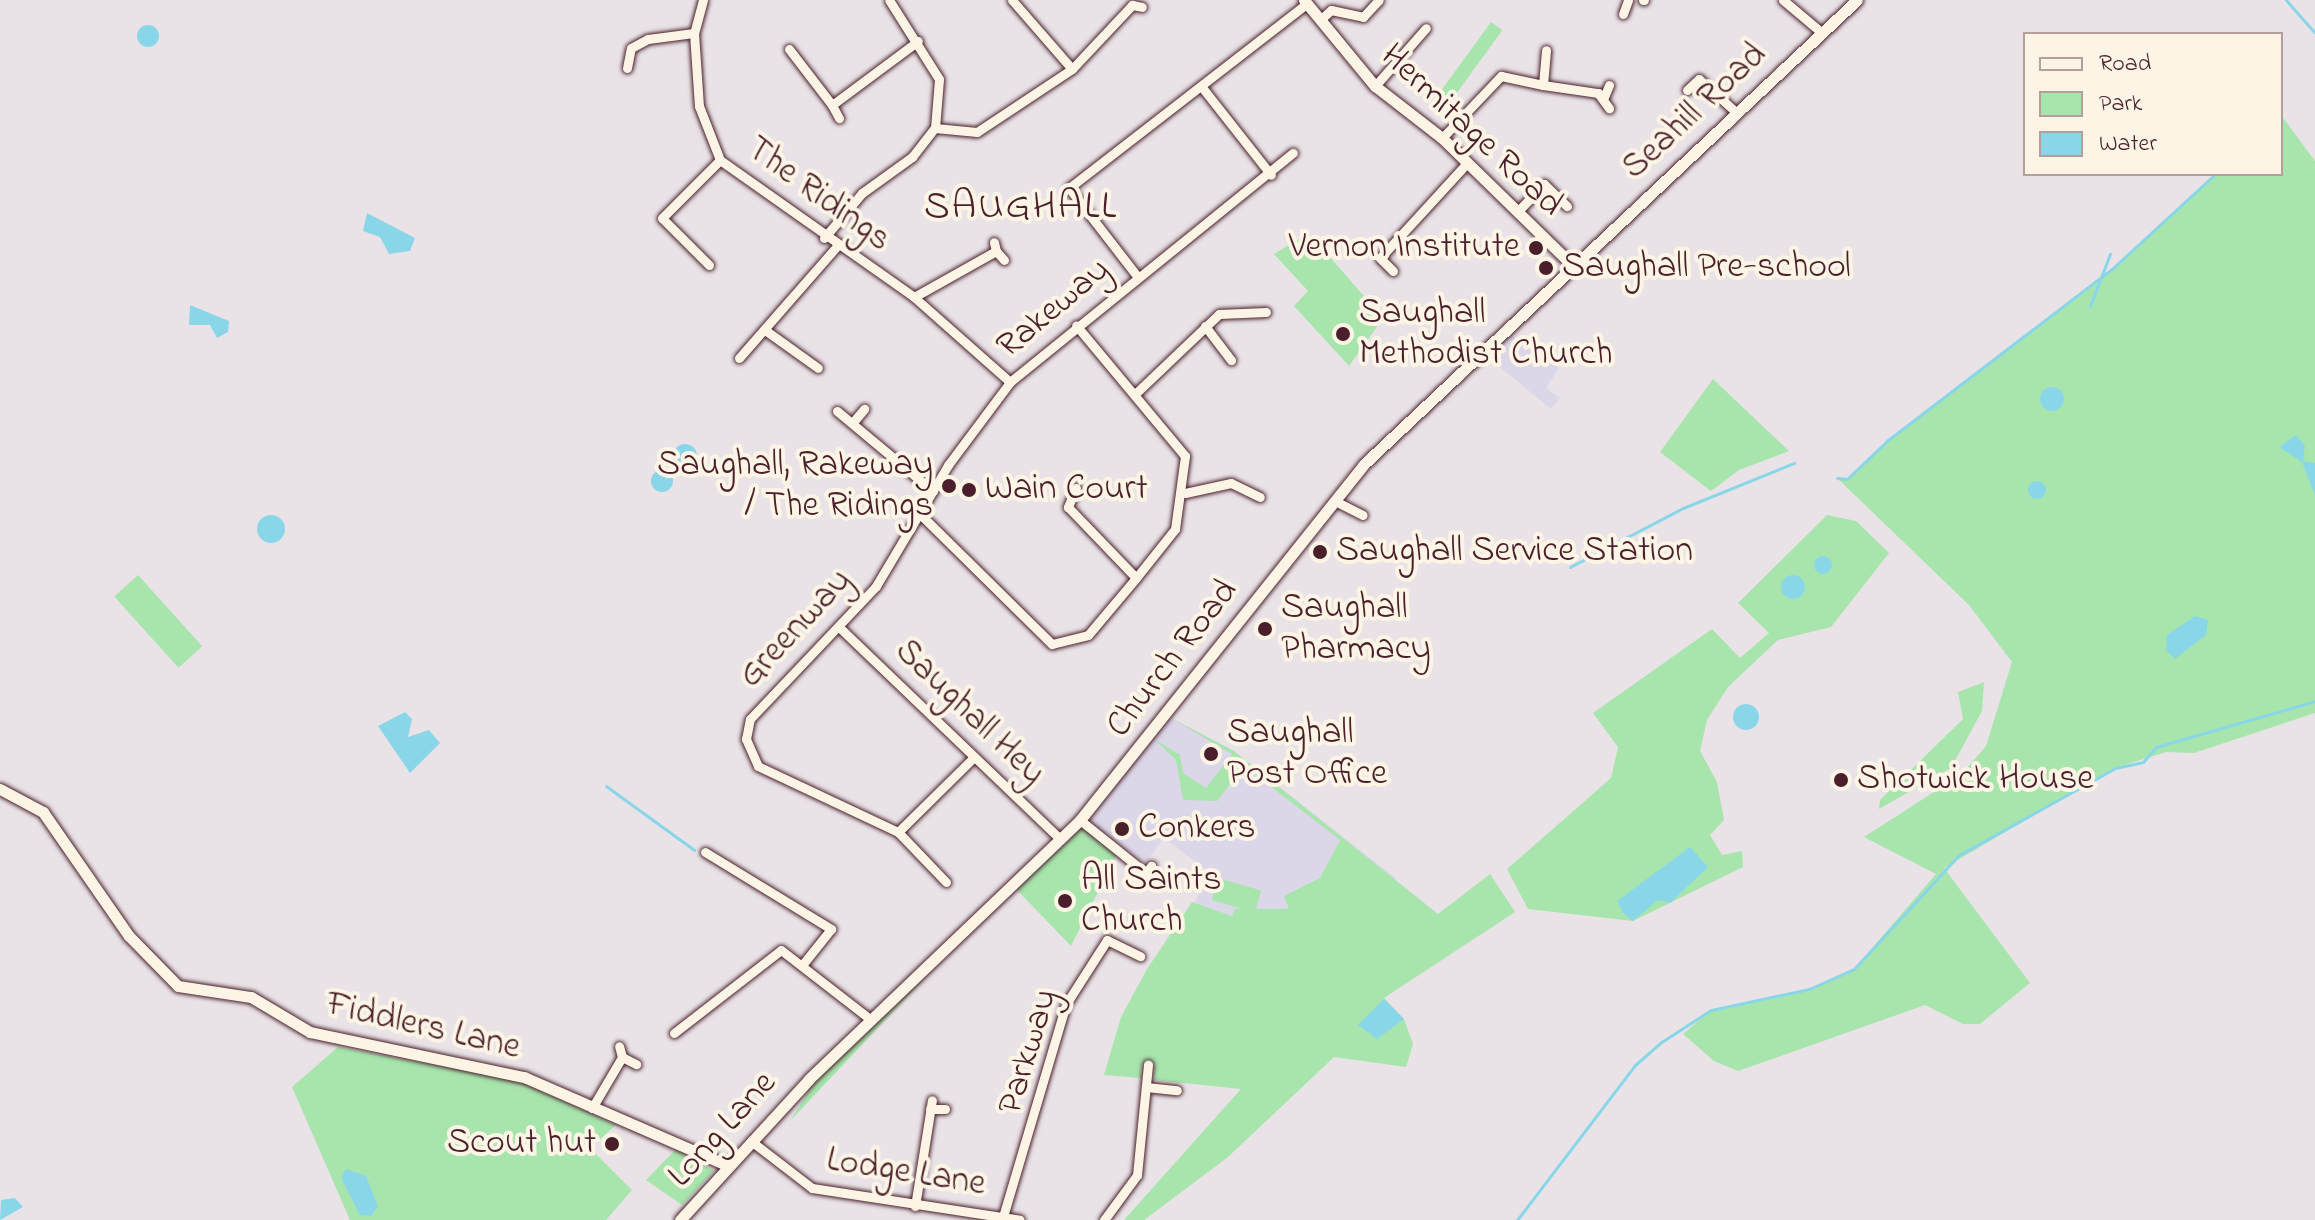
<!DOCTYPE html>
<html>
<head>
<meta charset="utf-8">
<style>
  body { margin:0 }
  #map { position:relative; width:2315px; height:1220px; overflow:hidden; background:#e9e3e7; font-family:"Indie Flower",sans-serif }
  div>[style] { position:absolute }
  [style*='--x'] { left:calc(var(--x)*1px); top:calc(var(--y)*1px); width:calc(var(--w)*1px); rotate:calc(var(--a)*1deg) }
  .built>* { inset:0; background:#dcd7e8 }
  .green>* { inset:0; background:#a7e5ad; transform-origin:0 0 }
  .water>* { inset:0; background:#8ad6e9 }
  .round { border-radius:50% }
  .stream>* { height:3px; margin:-1.5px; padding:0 1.5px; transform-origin:1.5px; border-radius:1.5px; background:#8ad6e9 }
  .roads { filter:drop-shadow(0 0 2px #4a1f2b) drop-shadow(0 0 2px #4a1f2b) }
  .minor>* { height:9px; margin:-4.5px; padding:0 4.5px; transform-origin:4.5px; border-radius:4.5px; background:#fcf5e5 }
  .tertiary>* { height:11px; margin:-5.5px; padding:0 5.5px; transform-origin:5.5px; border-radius:5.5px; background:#fcf5e5 }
  .dots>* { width:22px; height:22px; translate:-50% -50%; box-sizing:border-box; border:4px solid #fcf5e5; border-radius:50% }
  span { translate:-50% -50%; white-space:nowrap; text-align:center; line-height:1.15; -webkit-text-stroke:8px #fcf5e5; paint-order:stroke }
  .street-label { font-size:36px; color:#4a1f2b }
  .poi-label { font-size:36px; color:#4a1f2b }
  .right { translate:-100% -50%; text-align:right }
  .left { translate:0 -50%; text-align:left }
  .quarter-label { font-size:40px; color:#4a1f2b; letter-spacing:2px }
  .legend { position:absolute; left:2023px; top:32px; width:260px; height:144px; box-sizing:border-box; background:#fcf5e5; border:2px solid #b59f9b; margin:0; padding:10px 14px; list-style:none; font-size:24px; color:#4a1f2b }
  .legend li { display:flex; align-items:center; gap:16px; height:40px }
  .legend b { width:40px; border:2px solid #b59f9b }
</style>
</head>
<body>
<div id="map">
  <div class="built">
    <div style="clip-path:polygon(1510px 334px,1559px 368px,1546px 388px,1560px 398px,1551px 409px,1486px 356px)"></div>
    <div style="clip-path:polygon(1171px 718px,1234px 751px,1397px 879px,1156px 957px,1213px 875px,1164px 838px,1145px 863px,1086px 821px)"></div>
  </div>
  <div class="green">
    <div style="left:1491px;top:22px;width:14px;height:89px;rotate:36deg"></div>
    <div style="clip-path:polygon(2281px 115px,2315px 161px,2315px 713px,2194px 753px,2166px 752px,2115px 768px,1944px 868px,2030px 983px,1980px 1024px,1963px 1024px,1925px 1005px,1738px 1071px,1714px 1061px,1683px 1034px,1711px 1010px,1809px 989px,1854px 969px,1936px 874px,1864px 837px,1962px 774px,1986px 746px,2012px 662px,1969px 605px,1837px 478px,1847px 479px,1888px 440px,2114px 267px,2215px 174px,2281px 174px)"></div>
    <div style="clip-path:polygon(1309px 233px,1383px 318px,1349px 366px,1294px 306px,1308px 291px,1274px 254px)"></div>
    <div style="clip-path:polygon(1713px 379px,1789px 451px,1739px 470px,1711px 491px,1660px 452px)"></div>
    <div style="clip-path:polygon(1827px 515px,1856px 521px,1889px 553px,1831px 627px,1778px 640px,1728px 687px,1707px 720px,1700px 751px,1717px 782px,1724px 820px,1710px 835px,1722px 855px,1742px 851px,1743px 867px,1633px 921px,1528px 909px,1507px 869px,1611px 778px,1618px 747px,1593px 713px,1712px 629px,1740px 658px,1769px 633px,1738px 603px)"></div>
    <div style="left:138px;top:575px;width:96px;height:32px;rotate:48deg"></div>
    <div style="clip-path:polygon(1984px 682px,1982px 711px,1951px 768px,1879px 809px,1880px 800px,1963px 719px,1958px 692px)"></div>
    <div style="clip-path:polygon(1171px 718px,1234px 751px,1438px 914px,1490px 874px,1515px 912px,1384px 998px,1404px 1019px,1413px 1044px,1406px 1067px,1334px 1057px,1228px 1157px,1144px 1220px,1124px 1220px,1241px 1089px,1154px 1080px,1154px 1064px,1142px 1064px,1141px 1078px,1104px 1075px,1121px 1017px,1147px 969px,1192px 902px,1232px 916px,1235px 909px,1289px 909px,1284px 896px,1320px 878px,1340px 840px,1244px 766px,1217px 801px,1183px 800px,1176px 760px,1154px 739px,1180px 755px,1183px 773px,1206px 788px,1232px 754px)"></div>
    <div style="clip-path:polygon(1080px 826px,1117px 854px,1071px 946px,1016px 889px)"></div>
    <div style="left:1218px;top:878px;width:45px;height:23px;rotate:16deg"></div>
    <div style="clip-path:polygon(927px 976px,790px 1121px,816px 1079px)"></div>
    <div style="clip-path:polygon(338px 1047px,517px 1080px,616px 1125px,590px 1148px,632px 1190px,606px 1220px,350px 1220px,292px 1087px)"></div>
    <div style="clip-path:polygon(676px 1149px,714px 1171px,682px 1205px,646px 1180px)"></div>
  </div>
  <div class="water">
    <div class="round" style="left:137px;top:25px;width:22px;height:22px"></div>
    <div style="clip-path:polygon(367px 213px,415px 238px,410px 251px,389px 254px,380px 237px,363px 231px)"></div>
    <div style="clip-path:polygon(190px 305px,229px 321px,228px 332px,217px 338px,210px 325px,189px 325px)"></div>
    <div class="round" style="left:2040px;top:387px;width:24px;height:24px"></div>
    <div style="clip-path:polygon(2296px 435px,2305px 446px,2303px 461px,2315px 463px,2315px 495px,2302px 462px,2279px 447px)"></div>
    <div class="round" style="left:673px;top:444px;width:24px;height:24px"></div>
    <div class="round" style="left:651px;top:470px;width:22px;height:22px"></div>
    <div class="round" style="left:2028px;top:481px;width:18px;height:18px"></div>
    <div class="round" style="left:257px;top:515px;width:28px;height:28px"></div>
    <div class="round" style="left:1814px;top:556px;width:18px;height:18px"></div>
    <div class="round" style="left:1781px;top:575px;width:24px;height:24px"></div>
    <div style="clip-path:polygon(2195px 616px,2208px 620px,2206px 635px,2175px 659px,2166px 650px,2167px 635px)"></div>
    <div class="round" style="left:1733px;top:704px;width:26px;height:26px"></div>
    <div style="clip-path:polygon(405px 712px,412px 719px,408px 737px,429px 730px,440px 743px,410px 773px,378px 726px)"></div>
    <div style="clip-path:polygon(1690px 847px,1708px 867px,1670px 903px,1658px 900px,1633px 921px,1623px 913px,1617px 901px)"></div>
    <div style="clip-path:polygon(1384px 999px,1404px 1019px,1377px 1039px,1358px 1025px)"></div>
    <div style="clip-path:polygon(346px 1169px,366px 1176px,378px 1206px,371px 1216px,360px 1215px,341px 1178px)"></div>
    <div style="clip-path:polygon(15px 1198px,23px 1207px,0 1220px,1px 1200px)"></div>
  </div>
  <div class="stream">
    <div style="--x:2286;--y:0;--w:44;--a:48.7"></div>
    <div style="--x:2090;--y:306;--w:56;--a:-69"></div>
    <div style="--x:1837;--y:478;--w:10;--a:6"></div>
    <div style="--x:1847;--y:479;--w:57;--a:-43.6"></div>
    <div style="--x:1888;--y:440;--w:285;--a:-37.4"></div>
    <div style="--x:2114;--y:267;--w:137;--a:-42.6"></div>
    <div style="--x:1570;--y:567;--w:127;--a:-27.6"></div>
    <div style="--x:1683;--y:508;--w:120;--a:-22.1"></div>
    <div style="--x:606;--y:786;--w:109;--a:36"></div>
    <div style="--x:1517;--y:1220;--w:195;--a:-52.7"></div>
    <div style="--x:1635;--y:1065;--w:37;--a:-41"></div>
    <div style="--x:1663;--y:1041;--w:57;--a:-32.9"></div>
    <div style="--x:1711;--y:1010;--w:100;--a:-12.1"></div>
    <div style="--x:1809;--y:989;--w:49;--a:-24"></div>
    <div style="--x:1854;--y:969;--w:155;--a:-47.4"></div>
    <div style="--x:1959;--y:855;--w:179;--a:-29.1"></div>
    <div style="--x:2115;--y:768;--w:29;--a:-12"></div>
    <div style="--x:2143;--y:762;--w:20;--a:-49"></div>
    <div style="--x:2156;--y:747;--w:166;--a:-16.1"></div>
  </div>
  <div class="roads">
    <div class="minor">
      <div style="--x:703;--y:0;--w:34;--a:105"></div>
      <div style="--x:694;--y:33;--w:73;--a:86.1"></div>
      <div style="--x:699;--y:106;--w:58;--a:68.7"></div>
      <div style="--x:720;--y:160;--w:237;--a:35.2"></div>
      <div style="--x:914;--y:297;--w:128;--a:41.5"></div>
      <div style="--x:1012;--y:0;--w:91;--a:49"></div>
      <div style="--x:1643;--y:0;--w:1;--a:0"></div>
      <div style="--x:1783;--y:0;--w:50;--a:40.1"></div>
      <div style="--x:1623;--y:14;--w:15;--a:-70"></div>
      <div style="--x:1320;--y:20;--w:15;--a:-42"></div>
      <div style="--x:1331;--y:10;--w:33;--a:12"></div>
      <div style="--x:1363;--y:17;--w:23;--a:-47"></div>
      <div style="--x:789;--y:49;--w:71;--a:52.5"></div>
      <div style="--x:832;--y:105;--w:107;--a:-36.7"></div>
      <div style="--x:627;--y:68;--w:20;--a:-79"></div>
      <div style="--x:631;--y:48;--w:19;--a:-28"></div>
      <div style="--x:648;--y:39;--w:46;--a:-7.4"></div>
      <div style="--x:1543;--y:85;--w:56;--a:8.3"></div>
      <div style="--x:1598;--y:93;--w:19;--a:54"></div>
      <div style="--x:1201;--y:86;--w:113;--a:51.8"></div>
      <div style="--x:1375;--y:86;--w:77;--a:-48.7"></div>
      <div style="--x:1687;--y:90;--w:16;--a:-43"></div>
      <div style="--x:1699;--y:79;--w:51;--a:41.8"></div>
      <div style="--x:1604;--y:97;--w:13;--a:-67"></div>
      <div style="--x:832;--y:105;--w:15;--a:62"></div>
      <div style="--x:935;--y:128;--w:42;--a:5.4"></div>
      <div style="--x:977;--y:132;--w:114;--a:-33.6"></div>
      <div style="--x:1072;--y:69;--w:88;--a:-46.8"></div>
      <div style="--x:1132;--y:5;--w:10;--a:11"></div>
      <div style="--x:1442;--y:138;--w:86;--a:-46.4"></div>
      <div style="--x:1501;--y:76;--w:43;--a:12.1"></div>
      <div style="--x:1543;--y:85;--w:35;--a:-85"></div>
      <div style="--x:1519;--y:210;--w:36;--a:-46"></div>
      <div style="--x:1544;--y:184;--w:32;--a:44"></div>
      <div style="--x:824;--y:238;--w:59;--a:-49.8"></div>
      <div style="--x:862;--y:193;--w:62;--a:-35.8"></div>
      <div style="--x:912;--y:157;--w:37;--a:-52"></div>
      <div style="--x:935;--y:128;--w:49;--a:-85.3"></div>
      <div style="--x:939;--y:79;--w:93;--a:-122.3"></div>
      <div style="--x:996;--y:251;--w:12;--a:48"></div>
      <div style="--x:709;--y:265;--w:66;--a:-135"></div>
      <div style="--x:662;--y:218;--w:82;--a:-45"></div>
      <div style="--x:1393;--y:271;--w:18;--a:-135"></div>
      <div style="--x:1380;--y:258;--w:127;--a:-47.5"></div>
      <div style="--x:1137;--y:276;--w:111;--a:-127.7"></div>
      <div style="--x:1069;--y:188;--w:300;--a:-37.8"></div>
      <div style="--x:914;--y:297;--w:94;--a:-29.3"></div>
      <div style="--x:996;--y:251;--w:9;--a:-103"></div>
      <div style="--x:1205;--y:326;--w:43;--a:52.6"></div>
      <div style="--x:765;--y:330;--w:65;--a:35.6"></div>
      <div style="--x:739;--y:358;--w:149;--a:-48.8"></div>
      <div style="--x:1135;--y:394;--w:116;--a:-43.6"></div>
      <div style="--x:1219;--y:314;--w:47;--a:-2.4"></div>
      <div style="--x:837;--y:411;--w:125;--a:39.8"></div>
      <div style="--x:854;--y:421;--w:16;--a:-50"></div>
      <div style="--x:1076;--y:488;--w:21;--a:113"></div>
      <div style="--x:1068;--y:507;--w:98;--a:46.2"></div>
      <div style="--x:1185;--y:493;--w:47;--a:-12.3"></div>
      <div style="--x:1231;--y:483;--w:32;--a:26"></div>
      <div style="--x:1335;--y:501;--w:31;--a:27"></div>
      <div style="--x:921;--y:515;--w:184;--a:44.6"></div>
      <div style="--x:1052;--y:644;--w:37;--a:-14"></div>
      <div style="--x:1088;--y:635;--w:75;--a:-49.9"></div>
      <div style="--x:1136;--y:578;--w:63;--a:-51.5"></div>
      <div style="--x:1175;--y:529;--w:74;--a:-82.2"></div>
      <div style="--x:1185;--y:456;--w:170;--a:-129.8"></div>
      <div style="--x:839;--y:627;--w:306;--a:43.8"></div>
      <div style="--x:1080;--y:820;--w:85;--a:38.8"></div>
      <div style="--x:1146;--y:873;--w:9;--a:-54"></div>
      <div style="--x:898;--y:832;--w:107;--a:-44.6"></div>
      <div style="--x:705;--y:852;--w:148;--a:31.4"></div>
      <div style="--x:831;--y:929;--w:45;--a:128.7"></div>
      <div style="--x:946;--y:882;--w:69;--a:-133.8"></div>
      <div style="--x:898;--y:832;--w:155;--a:-154.8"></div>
      <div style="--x:758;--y:766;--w:30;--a:-114"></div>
      <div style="--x:746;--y:739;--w:20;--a:-79"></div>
      <div style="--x:750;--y:719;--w:183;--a:-46.5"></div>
      <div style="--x:876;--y:586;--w:141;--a:-59.2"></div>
      <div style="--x:948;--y:465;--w:104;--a:-53.2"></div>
      <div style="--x:1010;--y:382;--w:364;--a:-39"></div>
      <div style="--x:674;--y:1033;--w:135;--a:-37.8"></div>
      <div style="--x:781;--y:950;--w:113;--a:37.8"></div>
      <div style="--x:622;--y:1057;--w:16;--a:27"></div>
      <div style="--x:1146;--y:1087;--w:31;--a:6"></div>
      <div style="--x:592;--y:1108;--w:59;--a:-59.5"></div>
      <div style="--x:622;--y:1057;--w:11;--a:-105"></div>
      <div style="--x:930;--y:1109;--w:15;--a:0"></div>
      <div style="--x:751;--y:1141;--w:77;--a:37.6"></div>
      <div style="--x:812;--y:1188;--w:210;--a:8.7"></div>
      <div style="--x:915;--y:1206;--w:107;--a:-80.9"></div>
      <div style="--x:1002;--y:1220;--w:225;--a:-73.5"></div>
      <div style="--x:1066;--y:1004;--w:76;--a:-57.4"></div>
      <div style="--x:1107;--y:940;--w:37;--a:26"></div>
      <div style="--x:1104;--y:1220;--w:56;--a:-53.7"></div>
      <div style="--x:1137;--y:1175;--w:111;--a:-84.3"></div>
    </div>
    <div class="tertiary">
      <div style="--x:1304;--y:0;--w:112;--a:50.5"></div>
      <div style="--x:1375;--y:86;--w:85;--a:37.8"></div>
      <div style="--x:1442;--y:138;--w:180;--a:44.3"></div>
      <div style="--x:0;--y:789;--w:49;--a:28.1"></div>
      <div style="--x:43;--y:812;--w:151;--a:55.3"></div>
      <div style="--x:129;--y:936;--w:70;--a:45.6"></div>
      <div style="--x:178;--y:986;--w:74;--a:8.6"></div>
      <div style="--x:251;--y:997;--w:69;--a:30.7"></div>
      <div style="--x:310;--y:1032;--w:219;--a:11.9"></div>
      <div style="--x:524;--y:1077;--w:220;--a:23.5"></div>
      <div style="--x:680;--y:1220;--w:191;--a:-47.5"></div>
      <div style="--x:809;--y:1079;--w:375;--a:-43.7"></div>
      <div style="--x:1080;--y:820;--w:454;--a:-51.4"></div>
      <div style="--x:1363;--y:465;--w:678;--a:-43.27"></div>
    </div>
  </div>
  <div class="dots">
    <div style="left:1536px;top:248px;background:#4a1f2b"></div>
    <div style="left:1546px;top:268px;background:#4a1f2b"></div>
    <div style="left:1343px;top:334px;background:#4a1f2b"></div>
    <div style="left:949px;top:486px;background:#4a1f2b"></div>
    <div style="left:969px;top:490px;background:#4a1f2b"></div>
    <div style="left:1320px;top:552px;background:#4a1f2b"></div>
    <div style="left:1265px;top:629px;background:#4a1f2b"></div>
    <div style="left:1211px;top:754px;background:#4a1f2b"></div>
    <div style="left:1841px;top:780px;background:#4a1f2b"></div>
    <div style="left:1122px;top:829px;background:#4a1f2b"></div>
    <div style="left:1065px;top:901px;background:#4a1f2b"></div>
    <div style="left:612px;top:1144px;background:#4a1f2b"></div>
  </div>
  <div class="street-label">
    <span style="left:1695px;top:112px;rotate:-43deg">Seahill Road</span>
    <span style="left:1471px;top:131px;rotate:43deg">Hermitage Road</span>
    <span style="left:818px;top:195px;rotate:36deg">The Ridings</span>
    <span style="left:1054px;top:309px;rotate:-40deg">Rakeway</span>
    <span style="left:796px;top:629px;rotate:-47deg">Greenway</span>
    <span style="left:1173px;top:659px;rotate:-52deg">Church Road</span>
    <span style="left:969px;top:713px;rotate:44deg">Saughall Hey</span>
    <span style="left:423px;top:1027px;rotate:13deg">Fiddlers Lane</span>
    <span style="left:1029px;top:1052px;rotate:-73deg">Parkway</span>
    <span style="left:723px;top:1130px;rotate:-48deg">Long Lane</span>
    <span style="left:906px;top:1173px;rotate:9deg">Lodge Lane</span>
  </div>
  <div class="poi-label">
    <span class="right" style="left:1520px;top:248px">Vernon Institute</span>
    <span class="left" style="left:1562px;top:268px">Saughall Pre-school</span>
    <span class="left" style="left:1359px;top:334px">Saughall<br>Methodist Church</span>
    <span class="right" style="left:933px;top:486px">Saughall, Rakeway<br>/ The Ridings</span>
    <span class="left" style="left:985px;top:490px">Wain Court</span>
    <span class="left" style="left:1336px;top:552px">Saughall Service Station</span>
    <span class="left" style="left:1281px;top:629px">Saughall<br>Pharmacy</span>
    <span class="left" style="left:1227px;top:754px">Saughall<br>Post Office</span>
    <span class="left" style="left:1857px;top:780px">Shotwick House</span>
    <span class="left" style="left:1138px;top:829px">Conkers</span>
    <span class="left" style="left:1081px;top:901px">All Saints<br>Church</span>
    <span class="right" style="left:596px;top:1144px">Scout hut</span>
  </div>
  <div class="quarter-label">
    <span style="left:1021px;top:208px">SAUGHALL</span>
  </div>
  <ul class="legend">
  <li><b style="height:10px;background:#fcf5e5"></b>Road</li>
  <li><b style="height:22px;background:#a7e5ad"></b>Park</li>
  <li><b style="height:22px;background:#8ad6e9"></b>Water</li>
  </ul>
</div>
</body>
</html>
